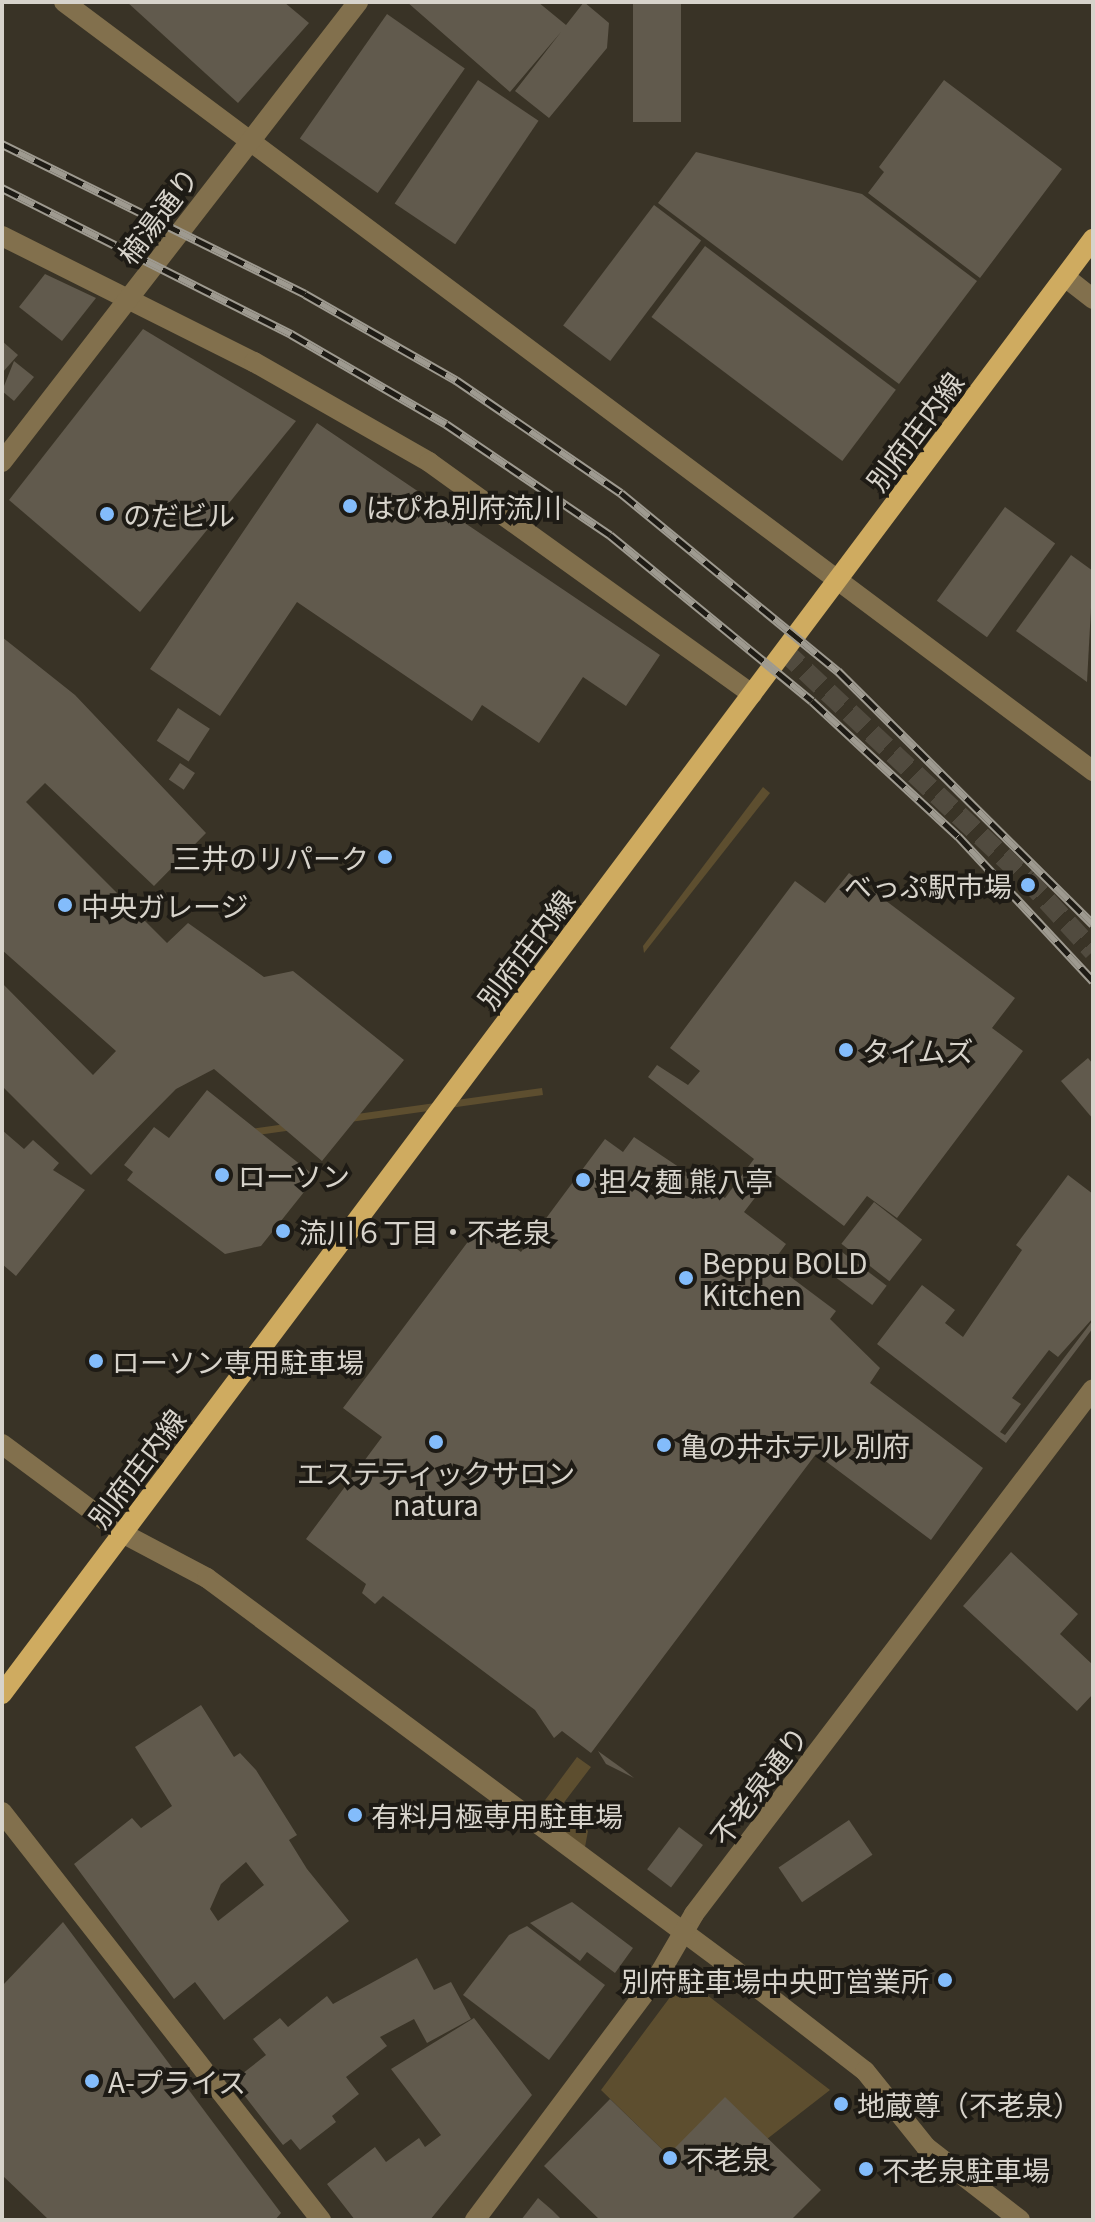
<!DOCTYPE html>
<html>
<head>
<meta charset="utf-8">
<style>
  body { margin:0 }
  #map { position:relative; width:1095px; height:2222px; overflow:hidden; background:#393326; font-family:Georgia,"Noto Sans JP",serif }
  div>[style] { position:absolute }
  [style*='--x'] { left:calc(var(--x)*1px); top:calc(var(--y)*1px); width:calc(var(--w)*1px); rotate:calc(var(--a)*1deg) }
  .green>* { inset:0; background:#5d4e2f; transform-origin:0 0 }
  .building>* { inset:0; background:#615a4d; transform-origin:0 0 }
  .minor-tunnel>* { height:20px; margin-top:-10px; transform-origin:0; background:repeating-linear-gradient(90deg,#514b3f 0 20px,transparent 0 30px) }
  .minor>* { height:20px; margin:-10px; padding:0 10px; transform-origin:10px; border-radius:10px; background:#82704d }
  .major>* { height:20px; margin:-10px; padding:0 10px; transform-origin:10px; border-radius:10px; background:#cfab60 }
  .rail>* { height:9px; margin-top:-4.5px; transform-origin:0; background:repeating-linear-gradient(90deg,#1e1b15 0 18px,#9e9a90 0 36px); box-sizing:border-box; border-block:2px solid #9e9a90 }
  .dots>* { width:22px; height:22px; translate:-50% -50%; box-sizing:border-box; border:4px solid #1e1b15; border-radius:50% }
  span { translate:-50% -50%; white-space:nowrap; text-align:center; line-height:1.15; -webkit-text-stroke:8px #1e1b15; paint-order:stroke }
  .street-label { font-size:28px; color:#d7d3cb }
  .poi-label { font-size:28px; color:#d7d3cb }
  .left { translate:0 -50%; text-align:left }
  .right { translate:-100% -50%; text-align:right }
  .frame { position:absolute; inset:0; border:4px solid #d7d3cb; pointer-events:none }
</style>
</head>
<body>
<div id="map">
  <div class="green">
    <div style="clip-path:polygon(763px 787px,770px 793px,644px 953px,643px 946px)"></div>
    <div style="left:542px;top:1088px;width:7px;height:391px;rotate:82deg"></div>
    <div style="clip-path:polygon(577px 1757px,591px 1767px,559px 1809px,588px 1831px,585px 1847px,537px 1811px)"></div>
    <div style="clip-path:polygon(685px 1977px,689px 1981px,830px 2090px,767px 2139px,668px 2155px,601px 2090px)"></div>
  </div>
  <div class="building">
    <div style="clip-path:polygon(127px 2px,284px 2px,309px 23px,238px 103px)"></div>
    <div style="clip-path:polygon(407px 2px,538px 2px,566px 25px,584px 2px,609px 23px,607px 48px,549px 118px,515px 91px,561px 32px,510px 92px)"></div>
    <div style="left:633px;top:2px;width:48px;height:120px"></div>
    <div style="left:387px;top:14px;width:95px;height:152px;rotate:35deg"></div>
    <div style="left:478px;top:80px;width:73px;height:149px;rotate:34deg"></div>
    <div style="clip-path:polygon(944px 80px,1062px 169px,980px 278px,868px 193px,884px 172px,879px 167px)"></div>
    <div style="clip-path:polygon(696px 152px,862px 194px,977px 281px,899px 384px,658px 203px)"></div>
    <div style="left:654px;top:205px;width:59px;height:151px;rotate:37deg"></div>
    <div style="left:705px;top:246px;width:239px;height:89px;rotate:37deg"></div>
    <div style="clip-path:polygon(45px 274px,96px 298px,62px 341px,19px 307px)"></div>
    <div style="clip-path:polygon(143px 329px,296px 421px,140px 612px,9px 500px)"></div>
    <div style="clip-path:polygon(2px 341px,18px 355px,2px 373px)"></div>
    <div style="clip-path:polygon(14px 361px,34px 377px,14px 401px,2px 391px)"></div>
    <div style="clip-path:polygon(317px 423px,660px 655px,626px 706px,583px 677px,539px 743px,482px 705px,472px 721px,297px 602px,220px 716px,150px 669px)"></div>
    <div style="left:1005px;top:507px;width:62px;height:116px;rotate:36deg"></div>
    <div style="clip-path:polygon(1071px 555px,1093px 571px,1087px 682px,1016px 631px)"></div>
    <div style="clip-path:polygon(2px 637px,75px 695px,206px 833px,154px 886px,45px 783px,26px 802px,167px 943px,188px 923px,264px 977px,293px 971px,404px 1060px,322px 1161px,214px 1069px,176px 1089px,91px 1175px,2px 1086px,2px 983px,93px 1075px,116px 1051px,2px 950px)"></div>
    <div style="left:178px;top:708px;width:38px;height:39px;rotate:33deg"></div>
    <div style="left:180px;top:763px;width:18px;height:20px;rotate:34deg"></div>
    <div style="clip-path:polygon(849px 873px,1015px 998px,992px 1028px,1023px 1051px,897px 1218px,867px 1196px,844px 1226px,774px 1173px,744px 1212px,786px 1244px,772px 1263px,836px 1311px,830px 1319px,880px 1368px,870px 1383px,983px 1468px,931px 1540px,816px 1454px,591px 1753px,562px 1731px,554px 1738px,535px 1710px,383px 1596px,375px 1604px,362px 1593px,366px 1584px,306px 1539px,382px 1437px,343px 1408px,482px 1223px,521px 1252px,605px 1139px,623px 1152px,634px 1137px,725px 1198px,754px 1159px,648px 1077px,657px 1065px,688px 1085px,700px 1071px,670px 1048px,795px 881px,825px 903px)"></div>
    <div style="clip-path:polygon(1088px 1058px,1093px 1064px,1093px 1119px,1061px 1081px)"></div>
    <div style="clip-path:polygon(207px 1090px,316px 1177px,261px 1246px,225px 1254px,127px 1180px,133px 1172px,124px 1165px,154px 1127px,169px 1138px)"></div>
    <div style="clip-path:polygon(2px 1130px,24px 1149px,33px 1140px,59px 1163px,53px 1170px,85px 1190px,16px 1276px,2px 1264px)"></div>
    <div style="clip-path:polygon(1068px 1175px,1093px 1194px,1093px 1318px,1058px 1357px,1049px 1350px,1012px 1398px,1021px 1404px,1000px 1432px,1005px 1435px,1093px 1320px,1093px 1328px,1006px 1443px,877px 1344px,922px 1285px,955px 1310px,945px 1323px,963px 1337px,1022px 1250px,1016px 1245px)"></div>
    <div style="left:874px;top:1202px;width:61px;height:53px;rotate:38deg"></div>
    <div style="left:838px;top:1249px;width:61px;height:24px;rotate:37deg"></div>
    <div style="clip-path:polygon(1011px 1552px,1078px 1614px,1060px 1634px,1093px 1665px,1093px 1694px,1077px 1711px,963px 1606px)"></div>
    <div style="clip-path:polygon(evenodd,201px 1705px,234px 1757px,240px 1753px,256px 1770px,297px 1835px,289px 1840px,307px 1869px,349px 1921px,224px 2020px,195px 1982px,174px 1999px,74px 1864px,132px 1818px,141px 1828px,172px 1806px,135px 1747px,201px 1705px,246px 1862px,264px 1885px,218px 1921px,210px 1909px,221px 1884px,246px 1862px)"></div>
    <div style="clip-path:polygon(598px 1751px,623px 1769px,634px 1778px,606px 1764px)"></div>
    <div style="left:849px;top:1820px;width:42px;height:85px;rotate:56deg"></div>
    <div style="left:679px;top:1827px;width:30px;height:53px;rotate:37deg"></div>
    <div style="clip-path:polygon(572px 1902px,633px 1948px,615px 1973px,587px 1952px,580px 1961px,530px 1923px)"></div>
    <div style="clip-path:polygon(63px 1922px,281px 2213px,275px 2220px,49px 2220px,2px 2175px,2px 1986px)"></div>
    <div style="clip-path:polygon(527px 1926px,605px 1985px,549px 2060px,463px 1995px,509px 1935px)"></div>
    <div style="clip-path:polygon(417px 1958px,434px 1990px,451px 1982px,471px 2019px,427px 2043px,414px 2019px,380px 2037px,387px 2046px,346px 2077px,359px 2094px,332px 2116px,336px 2122px,300px 2150px,291px 2139px,283px 2145px,233px 2081px,266px 2055px,253px 2039px,280px 2018px,288px 2027px,327px 1996px,333px 2004px)"></div>
    <div style="clip-path:polygon(474px 2018px,532px 2095px,430px 2220px,355px 2220px,327px 2184px,375px 2147px,386px 2162px,419px 2138px,425px 2147px,441px 2135px,391px 2069px)"></div>
    <div style="clip-path:polygon(725px 2097px,821px 2190px,791px 2220px,600px 2220px,544px 2166px,610px 2099px,668px 2155px)"></div>
    <div style="clip-path:polygon(538px 2198px,552px 2210px,562px 2220px,521px 2220px)"></div>
  </div>
  <div class="minor-tunnel">
    <div style="--x:784;--y:651;--w:333;--a:43.2"></div>
    <div style="--x:1027;--y:879;--w:98;--a:47.5"></div>
  </div>
  <div class="minor">
    <div style="--x:64;--y:2;--w:1285;--a:36.77"></div>
    <div style="--x:2;--y:236;--w:282;--a:26.6"></div>
    <div style="--x:254;--y:362;--w:202;--a:29.7"></div>
    <div style="--x:429;--y:462;--w:398;--a:35.7"></div>
    <div style="--x:1065;--y:277;--w:36;--a:38"></div>
    <div style="--x:2;--y:462;--w:582;--a:-52.26"></div>
    <div style="--x:2;--y:1444;--w:149;--a:36.6"></div>
    <div style="--x:122;--y:1533;--w:96;--a:27.9"></div>
    <div style="--x:207;--y:1578;--w:654;--a:36.61"></div>
    <div style="--x:732;--y:1968;--w:168;--a:37.8"></div>
    <div style="--x:865;--y:2071;--w:97;--a:51.2"></div>
    <div style="--x:926;--y:2147;--w:119;--a:37.8"></div>
    <div style="--x:2;--y:1812;--w:518;--a:51.98"></div>
    <div style="--x:475;--y:2220;--w:311;--a:-53.2"></div>
    <div style="--x:661;--y:1971;--w:66;--a:-59.9"></div>
    <div style="--x:694;--y:1914;--w:659;--a:-52.77"></div>
  </div>
  <div class="major">
    <div style="--x:2;--y:1694;--w:1819;--a:-53.14"></div>
  </div>
  <div class="rail">
    <div style="--x:2;--y:144;--w:338;--a:26.3"></div>
    <div style="--x:305;--y:294;--w:174;--a:29.7"></div>
    <div style="--x:456;--y:380;--w:200;--a:34.4"></div>
    <div style="--x:621;--y:493;--w:281;--a:39.4"></div>
    <div style="--x:838;--y:671;--w:359;--a:44.8"></div>
    <div style="--x:2;--y:188;--w:324;--a:26.8"></div>
    <div style="--x:291;--y:334;--w:179;--a:30.1"></div>
    <div style="--x:446;--y:424;--w:198;--a:34.1"></div>
    <div style="--x:610;--y:535;--w:261;--a:39.4"></div>
    <div style="--x:812;--y:701;--w:199;--a:42.8"></div>
    <div style="--x:958;--y:836;--w:198;--a:47"></div>
  </div>
  <div class="dots">
    <div style="left:350px;top:506px;background:#83bcfb"></div>
    <div style="left:107px;top:514px;background:#83bcfb"></div>
    <div style="left:385px;top:857px;background:#83bcfb"></div>
    <div style="left:1028px;top:885px;background:#83bcfb"></div>
    <div style="left:65px;top:905px;background:#83bcfb"></div>
    <div style="left:846px;top:1050px;background:#83bcfb"></div>
    <div style="left:222px;top:1175px;background:#83bcfb"></div>
    <div style="left:583px;top:1180px;background:#83bcfb"></div>
    <div style="left:283px;top:1231px;background:#83bcfb"></div>
    <div style="left:686px;top:1278px;background:#83bcfb"></div>
    <div style="left:96px;top:1361px;background:#83bcfb"></div>
    <div style="left:436px;top:1442px;background:#83bcfb"></div>
    <div style="left:664px;top:1445px;background:#83bcfb"></div>
    <div style="left:355px;top:1815px;background:#83bcfb"></div>
    <div style="left:945px;top:1980px;background:#83bcfb"></div>
    <div style="left:92px;top:2081px;background:#83bcfb"></div>
    <div style="left:841px;top:2104px;background:#83bcfb"></div>
    <div style="left:670px;top:2158px;background:#83bcfb"></div>
    <div style="left:866px;top:2169px;background:#83bcfb"></div>
  </div>
  <div class="street-label">
    <span style="left:157px;top:215px;rotate:-53deg">楠湯通り</span>
    <span style="left:914px;top:431px;rotate:-53deg">別府庄内線</span>
    <span style="left:525px;top:949px;rotate:-53deg">別府庄内線</span>
    <span style="left:136px;top:1468px;rotate:-53deg">別府庄内線</span>
    <span style="left:758px;top:1785px;rotate:-53deg">不老泉通り</span>
  </div>
  <div class="poi-label">
    <span class="left" style="left:366px;top:506px">はぴね別府流川</span>
    <span class="left" style="left:123px;top:514px">のだビル</span>
    <span class="right" style="left:369px;top:857px">三井のリパーク</span>
    <span class="right" style="left:1012px;top:885px">べっぷ駅市場</span>
    <span class="left" style="left:81px;top:905px">中央ガレージ</span>
    <span class="left" style="left:862px;top:1050px">タイムズ</span>
    <span class="left" style="left:238px;top:1175px">ローソン</span>
    <span class="left" style="left:599px;top:1180px">担々麺 熊八亭</span>
    <span class="left" style="left:299px;top:1231px">流川６丁目・不老泉</span>
    <span class="left" style="left:702px;top:1278px">Beppu BOLD<br>Kitchen</span>
    <span class="left" style="left:112px;top:1361px">ローソン専用駐車場</span>
    <span class="left" style="left:680px;top:1445px">亀の井ホテル 別府</span>
    <span style="left:436px;top:1488px">エステティックサロン<br>natura</span>
    <span class="left" style="left:371px;top:1815px">有料月極専用駐車場</span>
    <span class="right" style="left:929px;top:1980px">別府駐車場中央町営業所</span>
    <span class="left" style="left:108px;top:2081px">A-プライス</span>
    <span class="left" style="left:857px;top:2104px">地蔵尊（不老泉）</span>
    <span class="left" style="left:686px;top:2158px">不老泉</span>
    <span class="left" style="left:882px;top:2169px">不老泉駐車場</span>
  </div>
  <div class="frame"></div>
</div>
</body>
</html>
